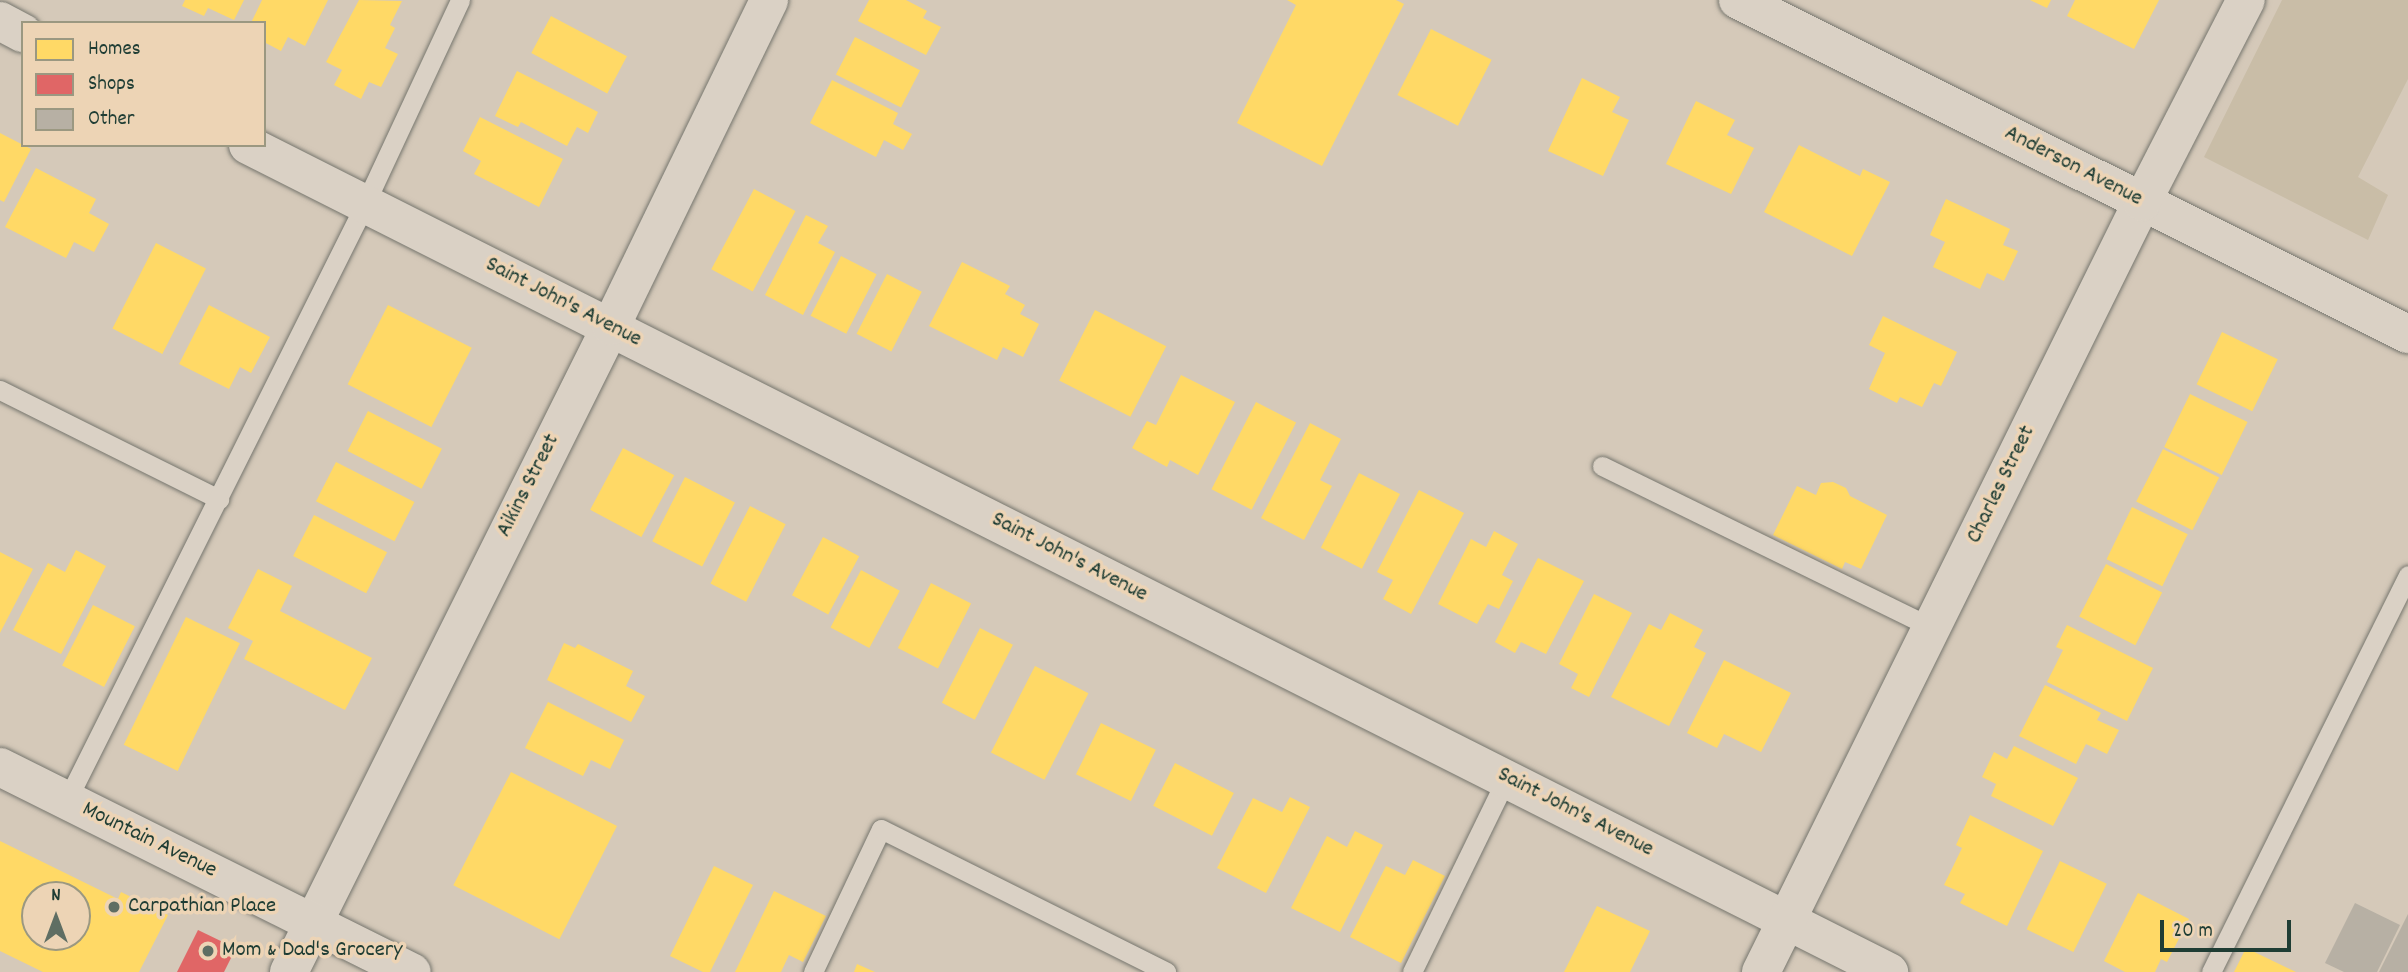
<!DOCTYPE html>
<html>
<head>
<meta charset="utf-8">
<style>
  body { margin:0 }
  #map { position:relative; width:2408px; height:972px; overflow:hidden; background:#d5c9b9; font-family:Dekko,sans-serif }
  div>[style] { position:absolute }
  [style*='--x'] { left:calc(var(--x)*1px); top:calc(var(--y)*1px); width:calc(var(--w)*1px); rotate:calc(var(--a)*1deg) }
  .green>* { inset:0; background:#c9bda7 }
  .homes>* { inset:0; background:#ffd966; transform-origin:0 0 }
  .shops>* { inset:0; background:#e06666 }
  .building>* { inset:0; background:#b7b0a4 }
  .roads { filter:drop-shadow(0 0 2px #76766e) drop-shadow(0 0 2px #76766e) }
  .lane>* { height:19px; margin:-9.5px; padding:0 9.5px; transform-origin:9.5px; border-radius:9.5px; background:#dad1c5 }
  .street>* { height:38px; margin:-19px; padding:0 19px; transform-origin:19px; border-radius:19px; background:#dad1c5 }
  .secondary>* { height:38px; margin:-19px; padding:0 19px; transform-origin:19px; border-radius:19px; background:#dad1c5 }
  .dots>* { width:19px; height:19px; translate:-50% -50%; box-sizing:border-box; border:4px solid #edd4b5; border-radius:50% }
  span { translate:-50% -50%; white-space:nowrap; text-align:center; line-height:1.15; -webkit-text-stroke:7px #edd4b5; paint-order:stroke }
  .street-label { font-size:23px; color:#1f3d34 }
  .poi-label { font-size:23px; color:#1f3d34 }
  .left { translate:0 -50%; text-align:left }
  .legend { position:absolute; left:21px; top:21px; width:245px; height:126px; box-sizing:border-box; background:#edd4b5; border:2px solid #9b9881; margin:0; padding:9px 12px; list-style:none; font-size:21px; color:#1f3d34 }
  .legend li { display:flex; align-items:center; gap:14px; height:35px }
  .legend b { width:35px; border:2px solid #9b9881 }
  .north { position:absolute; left:21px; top:881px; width:70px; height:70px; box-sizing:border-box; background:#edd4b5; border:2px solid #9b9881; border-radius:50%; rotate:0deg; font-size:19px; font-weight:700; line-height:28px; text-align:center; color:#1f3d34 }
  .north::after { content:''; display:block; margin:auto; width:24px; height:32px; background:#5f6e63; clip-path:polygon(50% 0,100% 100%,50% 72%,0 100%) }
  .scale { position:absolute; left:2160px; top:920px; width:131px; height:32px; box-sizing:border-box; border:4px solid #1f3d34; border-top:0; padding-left:9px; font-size:21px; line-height:24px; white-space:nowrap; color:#1f3d34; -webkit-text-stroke:5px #edd4b5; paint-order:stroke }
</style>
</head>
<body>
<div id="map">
  <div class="green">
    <div style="clip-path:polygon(2282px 0,2408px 0,2408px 79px,2358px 177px,2388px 195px,2368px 240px,2204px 157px)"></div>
  </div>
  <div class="homes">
    <div style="clip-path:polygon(185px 0,244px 0,234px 20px,208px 8px,204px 16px,182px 6px)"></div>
    <div style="clip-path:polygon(262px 0,328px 0,305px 46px,288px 37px,281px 51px,264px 42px,264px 23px,251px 23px)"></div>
    <div style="clip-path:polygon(359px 0,402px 1px,390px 25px,395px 28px,385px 48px,398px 54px,381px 87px,369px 82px,361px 99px,334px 85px,342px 70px,326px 62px)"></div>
    <div style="clip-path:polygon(869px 0,906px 0,927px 11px,923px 18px,941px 27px,926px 55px,858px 21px)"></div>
    <div style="clip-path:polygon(1287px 0,1396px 0,1404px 4px,1322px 166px,1237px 123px,1296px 5px)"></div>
    <div style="clip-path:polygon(2030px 0,2051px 0,2047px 8px)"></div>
    <div style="clip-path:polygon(2075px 0,2159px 0,2134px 49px,2067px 16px)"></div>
    <div style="left:551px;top:16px;width:86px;height:42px;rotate:28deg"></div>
    <div style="left:1431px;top:29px;width:68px;height:74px;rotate:27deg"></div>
    <div style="left:855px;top:37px;width:73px;height:42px;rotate:27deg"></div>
    <div style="clip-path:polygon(517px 71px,598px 112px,588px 133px,577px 127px,567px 146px,521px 122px,518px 127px,495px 116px)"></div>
    <div style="clip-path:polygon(1582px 78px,1620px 97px,1612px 112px,1629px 120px,1603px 176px,1548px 151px)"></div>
    <div style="clip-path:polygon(832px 80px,898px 113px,893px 124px,912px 134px,903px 150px,884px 140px,876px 157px,810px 123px)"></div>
    <div style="clip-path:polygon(1696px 101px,1735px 120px,1727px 135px,1754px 148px,1731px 194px,1666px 164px)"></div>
    <div style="clip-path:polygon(480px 117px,563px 159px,539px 207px,474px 174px,481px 161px,463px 151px)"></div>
    <div style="clip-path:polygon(0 133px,31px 149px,4px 202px,0 200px)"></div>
    <div style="clip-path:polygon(1799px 145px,1860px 176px,1863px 169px,1890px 182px,1852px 256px,1764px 212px)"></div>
    <div style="clip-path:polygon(36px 168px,96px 199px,89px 213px,109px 224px,94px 252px,74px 242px,66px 258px,5px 227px)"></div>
    <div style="left:754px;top:189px;width:47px;height:91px;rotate:28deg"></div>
    <div style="clip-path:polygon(1946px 199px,2010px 229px,2003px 245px,2018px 251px,2004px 281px,1987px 273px,1980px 289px,1933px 267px,1945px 242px,1930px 235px)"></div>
    <div style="clip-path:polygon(806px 215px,828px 226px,818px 243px,835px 252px,803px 315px,765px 295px)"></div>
    <div style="left:156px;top:243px;width:56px;height:96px;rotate:27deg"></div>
    <div style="left:841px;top:256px;width:40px;height:67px;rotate:27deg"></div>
    <div style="clip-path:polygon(962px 262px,1010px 286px,1005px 294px,1025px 305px,1020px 314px,1039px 324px,1023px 357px,1003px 347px,997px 360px,929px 326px)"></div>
    <div style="left:887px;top:274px;width:39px;height:67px;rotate:27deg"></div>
    <div style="clip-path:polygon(209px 305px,270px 337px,251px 373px,240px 367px,229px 389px,179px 364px)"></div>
    <div style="left:388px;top:305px;width:94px;height:89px;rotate:27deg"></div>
    <div style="left:1095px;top:310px;width:80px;height:79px;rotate:27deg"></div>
    <div style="clip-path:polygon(1883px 316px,1957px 352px,1941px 386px,1934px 383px,1922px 407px,1900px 397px,1897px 403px,1869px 389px,1885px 353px,1869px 345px)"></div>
    <div style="left:2222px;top:332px;width:62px;height:58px;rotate:26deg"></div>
    <div style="clip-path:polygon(1181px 375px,1235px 402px,1198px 475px,1170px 460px,1167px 467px,1132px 448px,1147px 421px,1156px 425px)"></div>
    <div style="left:2190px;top:394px;width:64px;height:59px;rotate:26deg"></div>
    <div style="left:1256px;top:402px;width:45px;height:98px;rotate:27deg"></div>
    <div style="left:368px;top:411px;width:83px;height:45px;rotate:27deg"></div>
    <div style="clip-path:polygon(1310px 423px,1341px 439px,1320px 480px,1332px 486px,1304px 540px,1261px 518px)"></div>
    <div style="left:623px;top:448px;width:58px;height:70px;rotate:28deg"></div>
    <div style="left:2163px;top:449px;width:63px;height:59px;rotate:27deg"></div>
    <div style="left:336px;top:462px;width:88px;height:44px;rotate:27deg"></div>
    <div style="left:1359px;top:473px;width:46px;height:84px;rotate:27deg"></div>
    <div style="left:685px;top:477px;width:56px;height:72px;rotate:27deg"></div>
    <div style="clip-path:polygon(1833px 482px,1846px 488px,1850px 496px,1887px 515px,1861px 569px,1845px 562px,1842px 569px,1773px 535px,1797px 486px,1816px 495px,1821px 483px)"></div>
    <div style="clip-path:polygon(1419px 490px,1464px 513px,1411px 614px,1383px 599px,1393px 580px,1377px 572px)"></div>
    <div style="left:750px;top:506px;width:40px;height:87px;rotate:27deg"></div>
    <div style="left:2132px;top:507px;width:62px;height:58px;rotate:26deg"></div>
    <div style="left:314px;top:515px;width:82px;height:46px;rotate:27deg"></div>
    <div style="clip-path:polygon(1494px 531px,1518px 544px,1502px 575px,1513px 581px,1499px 609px,1488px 604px,1477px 624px,1438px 604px,1471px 539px,1486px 547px)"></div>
    <div style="left:823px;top:537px;width:41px;height:66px;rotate:28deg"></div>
    <div style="clip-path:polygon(76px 550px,106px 566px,61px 654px,13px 630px,48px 563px,65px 572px)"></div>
    <div style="clip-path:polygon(0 552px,33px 569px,0 633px)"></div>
    <div style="clip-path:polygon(1538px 558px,1584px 581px,1546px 654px,1521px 642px,1515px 653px,1495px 642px)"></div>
    <div style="left:2106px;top:564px;width:63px;height:59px;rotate:27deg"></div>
    <div style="clip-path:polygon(258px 569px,292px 586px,280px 611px,372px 658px,345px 710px,244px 659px,253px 641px,228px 628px)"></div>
    <div style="left:861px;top:570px;width:44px;height:65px;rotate:28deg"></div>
    <div style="left:931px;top:583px;width:45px;height:73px;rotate:27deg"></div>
    <div style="clip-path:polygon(1594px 594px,1632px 613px,1589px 697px,1571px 688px,1578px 674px,1559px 664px)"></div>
    <div style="left:93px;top:605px;width:47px;height:68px;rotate:27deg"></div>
    <div style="clip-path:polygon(1670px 613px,1703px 630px,1694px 647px,1706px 653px,1669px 726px,1611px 697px,1649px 624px,1661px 630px)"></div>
    <div style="left:186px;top:617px;width:60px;height:142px;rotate:26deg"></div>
    <div style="clip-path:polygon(2067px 625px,2153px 668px,2127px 721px,2047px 682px,2063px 650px,2056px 647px)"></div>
    <div style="left:980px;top:628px;width:37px;height:84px;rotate:27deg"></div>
    <div style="clip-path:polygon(564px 643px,575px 648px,578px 644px,633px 671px,626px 686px,645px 696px,631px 722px,547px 680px)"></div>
    <div style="clip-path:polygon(1724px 660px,1791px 693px,1761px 752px,1724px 734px,1717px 748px,1687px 733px)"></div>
    <div style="left:1035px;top:666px;width:60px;height:97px;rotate:27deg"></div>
    <div style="clip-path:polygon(2045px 685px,2101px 713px,2097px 720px,2119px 730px,2107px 754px,2086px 744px,2076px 764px,2019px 736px)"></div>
    <div style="clip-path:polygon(548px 702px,624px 740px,610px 769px,591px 760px,583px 776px,525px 748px)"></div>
    <div style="left:1101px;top:723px;width:61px;height:57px;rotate:26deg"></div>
    <div style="clip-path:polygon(2014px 746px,2078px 778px,2053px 826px,1991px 796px,1996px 784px,1982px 777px,1994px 752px,2007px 759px)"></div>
    <div style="left:1175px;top:763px;width:66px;height:48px;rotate:27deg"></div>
    <div style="left:511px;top:772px;width:119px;height:127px;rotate:27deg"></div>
    <div style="clip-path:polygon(1290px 797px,1310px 807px,1266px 893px,1217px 868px,1253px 798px,1282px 812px)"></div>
    <div style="clip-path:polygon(1970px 815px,2043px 851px,2007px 926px,1960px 903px,1965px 894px,1944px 885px,1962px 848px,1956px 845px)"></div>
    <div style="clip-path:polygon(1355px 831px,1383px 845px,1340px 932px,1291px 908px,1327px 836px,1347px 847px)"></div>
    <div style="clip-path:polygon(evenodd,0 841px,118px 899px,121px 892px,168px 915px,139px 972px,43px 972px,0 951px,0 841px,35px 895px,77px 895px,77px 937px,35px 937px,35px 895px)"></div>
    <div style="clip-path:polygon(1413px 860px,1445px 876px,1401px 963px,1350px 937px,1386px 866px,1405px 875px)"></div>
    <div style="left:2060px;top:861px;width:52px;height:76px;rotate:26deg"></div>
    <div style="clip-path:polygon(714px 866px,753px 885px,710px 972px,703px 972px,670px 956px)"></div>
    <div style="clip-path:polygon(774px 891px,826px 916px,803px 962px,789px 955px,781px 972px,735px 972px)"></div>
    <div style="clip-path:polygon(2138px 893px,2189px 919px,2167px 962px,2161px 959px,2155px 972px,2125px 972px,2104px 961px)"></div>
    <div style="clip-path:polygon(1597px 906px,1650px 931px,1630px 972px,1564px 972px)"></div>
    <div style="clip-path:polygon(2246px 948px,2296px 972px,2234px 972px)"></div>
    <div style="clip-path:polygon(857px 964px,875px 972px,854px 972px)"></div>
  </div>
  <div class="shops">
    <div style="clip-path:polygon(198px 930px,227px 944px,231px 958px,224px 972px,177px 972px)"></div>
  </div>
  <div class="building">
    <div style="clip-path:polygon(2355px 903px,2400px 925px,2377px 972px,2344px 972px,2325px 963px)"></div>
    <div style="clip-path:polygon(2408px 914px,2408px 972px,2379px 972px)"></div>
  </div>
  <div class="roads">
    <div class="lane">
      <div style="--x:0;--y:390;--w:245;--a:26.5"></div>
      <div style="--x:1602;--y:466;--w:368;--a:26.1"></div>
      <div style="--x:67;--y:800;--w:666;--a:-63.43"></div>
      <div style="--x:365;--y:204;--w:225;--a:-65"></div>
      <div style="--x:813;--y:972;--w:158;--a:-64.6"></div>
      <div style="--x:881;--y:829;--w:319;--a:26.6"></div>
      <div style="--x:1412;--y:972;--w:215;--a:-64"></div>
      <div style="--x:2211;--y:972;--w:443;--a:-63.6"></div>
    </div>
    <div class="street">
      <div style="--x:1738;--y:0;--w:749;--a:26.5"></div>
      <div style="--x:0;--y:21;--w:26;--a:28"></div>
      <div style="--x:248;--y:145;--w:1838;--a:26.75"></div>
      <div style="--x:289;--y:972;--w:722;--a:-63.51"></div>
      <div style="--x:611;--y:326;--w:362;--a:-64.1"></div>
      <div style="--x:1761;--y:972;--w:859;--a:-63.67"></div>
      <div style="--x:2142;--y:202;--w:227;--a:-62.8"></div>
    </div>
    <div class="secondary">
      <div style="--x:0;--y:767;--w:460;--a:26.5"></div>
    </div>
  </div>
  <div class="dots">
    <div style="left:114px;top:907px;background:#5f6e63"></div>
    <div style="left:208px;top:951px;background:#5f6e63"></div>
  </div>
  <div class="street-label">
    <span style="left:2073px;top:167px;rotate:27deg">Anderson Avenue</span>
    <span style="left:563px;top:303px;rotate:27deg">Saint John's Avenue</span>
    <span style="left:2002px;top:485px;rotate:-64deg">Charles Street</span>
    <span style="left:529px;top:486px;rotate:-63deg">Aikins Street</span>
    <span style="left:1069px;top:558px;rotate:27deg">Saint John's Avenue</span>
    <span style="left:1575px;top:813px;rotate:27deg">Saint John's Avenue</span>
    <span style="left:149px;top:841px;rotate:26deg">Mountain Avenue</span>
  </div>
  <div class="poi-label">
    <span class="left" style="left:128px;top:907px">Carpathian Place</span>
    <span class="left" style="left:222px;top:951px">Mom &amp; Dad's Grocery</span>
  </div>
  <ul class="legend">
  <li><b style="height:19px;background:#ffd966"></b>Homes</li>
  <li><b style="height:19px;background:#e06666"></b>Shops</li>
  <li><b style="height:19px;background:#b7b0a4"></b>Other</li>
  </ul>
  <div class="north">N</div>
  <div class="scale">20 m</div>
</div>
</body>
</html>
